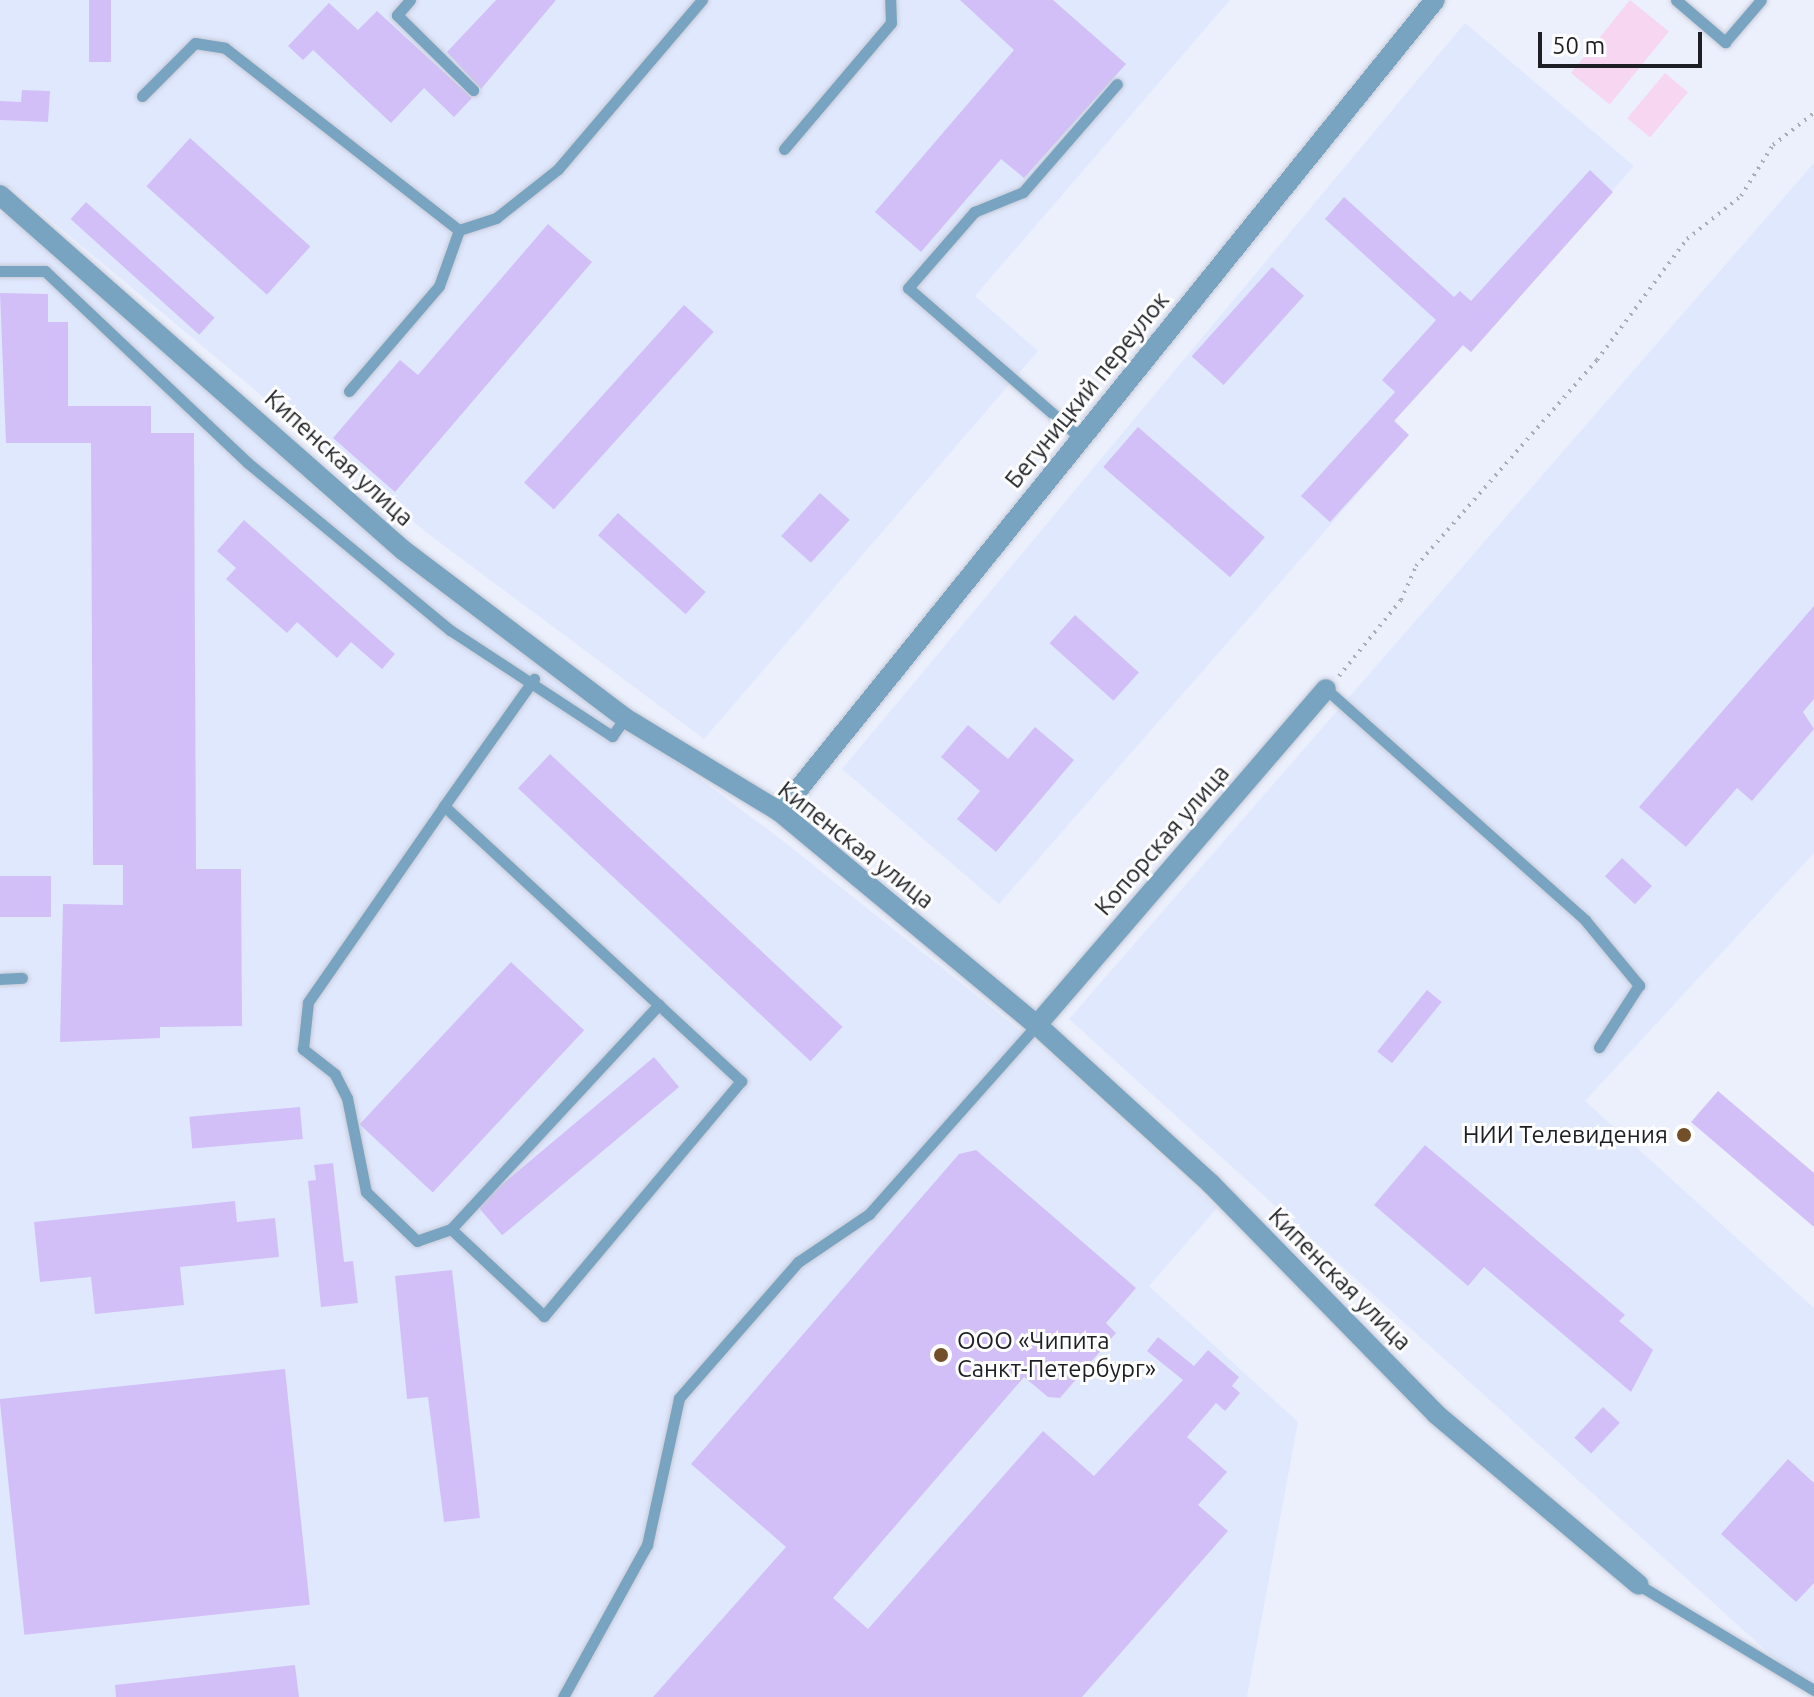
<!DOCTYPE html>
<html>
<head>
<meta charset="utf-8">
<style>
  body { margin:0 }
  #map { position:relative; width:1814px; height:1697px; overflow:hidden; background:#ecf0fd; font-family:Ubuntu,sans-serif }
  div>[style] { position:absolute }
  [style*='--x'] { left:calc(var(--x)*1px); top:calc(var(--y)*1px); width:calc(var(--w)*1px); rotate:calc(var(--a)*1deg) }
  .built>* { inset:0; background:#e0e8fe }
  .green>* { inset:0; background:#f7d6f1; transform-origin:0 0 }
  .building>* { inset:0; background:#d2bff8; transform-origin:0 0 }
  .path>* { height:4px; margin-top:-2px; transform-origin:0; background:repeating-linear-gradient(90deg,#a9adb7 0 2px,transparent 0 8px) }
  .roads { filter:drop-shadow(0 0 2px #c7cad6) drop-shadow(0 0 2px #c7cad6) }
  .lane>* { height:11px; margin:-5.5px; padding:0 5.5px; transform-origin:5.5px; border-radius:5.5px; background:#79a4c1 }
  .street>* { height:20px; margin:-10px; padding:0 10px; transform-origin:10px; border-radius:10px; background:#79a4c1 }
  .dots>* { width:22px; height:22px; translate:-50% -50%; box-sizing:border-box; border:4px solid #fff; border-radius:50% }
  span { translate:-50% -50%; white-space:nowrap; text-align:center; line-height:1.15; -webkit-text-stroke:6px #fff; paint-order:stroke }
  .street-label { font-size:24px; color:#1d1f24 }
  .poi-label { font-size:24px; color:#1d1f24 }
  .right { translate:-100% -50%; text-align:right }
  .left { translate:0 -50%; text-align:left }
  .scale { position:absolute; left:1538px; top:32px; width:164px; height:36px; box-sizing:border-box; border:4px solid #1d1f24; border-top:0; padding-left:10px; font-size:24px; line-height:28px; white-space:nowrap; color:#1d1f24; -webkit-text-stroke:6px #fff; paint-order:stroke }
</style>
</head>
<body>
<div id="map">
  <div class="built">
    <div style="clip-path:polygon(0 0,1230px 0,975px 296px,1038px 351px,704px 739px,427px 533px,12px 188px,0 188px)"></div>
    <div style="clip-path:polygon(1465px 23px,1634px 166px,1471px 352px,1463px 346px,1395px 420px,1409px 435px,999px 904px,842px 769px)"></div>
    <div style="clip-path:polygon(1814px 163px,1814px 853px,1585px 1101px,1814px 1308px,1814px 1694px,1069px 1019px)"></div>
    <div style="clip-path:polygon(0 213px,17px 214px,337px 508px,783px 841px,1056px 1059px,1217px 1208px,1149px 1286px,1298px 1422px,1247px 1697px,0 1697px)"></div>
  </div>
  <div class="green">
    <div style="left:1630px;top:0;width:50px;height:94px;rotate:39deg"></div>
    <div style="left:1665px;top:73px;width:30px;height:59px;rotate:40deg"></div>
  </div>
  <div class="building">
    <div style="left:89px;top:0;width:22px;height:62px"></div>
    <div style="clip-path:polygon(496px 0,556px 0,481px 89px,447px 52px)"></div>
    <div style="clip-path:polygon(960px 0,1053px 0,1126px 64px,1024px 178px,1001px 159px,921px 252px,875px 212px,1014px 50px)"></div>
    <div style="clip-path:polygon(329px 3px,358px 30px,377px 11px,472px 98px,454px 117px,424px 88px,391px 123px,313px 50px,303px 60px,288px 46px)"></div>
    <div style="clip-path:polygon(22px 90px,50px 91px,48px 122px,0 120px,0 101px,21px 102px)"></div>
    <div style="left:190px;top:138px;width:162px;height:65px;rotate:42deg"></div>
    <div style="clip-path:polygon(1590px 170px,1613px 192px,1471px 352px,1463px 345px,1394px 421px,1409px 435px,1330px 522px,1301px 496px,1395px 392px,1382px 380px,1436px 320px,1325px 219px,1344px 197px,1454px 297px,1460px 291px,1471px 301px)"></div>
    <div style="left:86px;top:202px;width:173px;height:23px;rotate:42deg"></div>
    <div style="clip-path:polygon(548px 224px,592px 262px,395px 492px,333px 438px,400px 360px,418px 375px)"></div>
    <div style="left:1272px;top:267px;width:43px;height:120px;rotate:42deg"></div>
    <div style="clip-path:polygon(0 293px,48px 294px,48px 322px,68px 322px,68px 406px,151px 406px,151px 433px,194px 433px,196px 869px,241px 869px,242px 1026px,160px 1027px,160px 1038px,60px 1042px,63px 904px,123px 905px,123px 865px,93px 865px,91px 443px,6px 443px)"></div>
    <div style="left:684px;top:305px;width:40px;height:239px;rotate:42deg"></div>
    <div style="left:1138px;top:427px;width:168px;height:53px;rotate:41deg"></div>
    <div style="left:820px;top:493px;width:40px;height:58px;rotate:42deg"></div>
    <div style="left:618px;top:513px;width:118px;height:30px;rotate:42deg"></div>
    <div style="clip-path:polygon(244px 520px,395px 654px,382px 669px,351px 642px,337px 658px,297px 622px,287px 633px,226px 579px,236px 568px,217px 551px)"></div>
    <div style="clip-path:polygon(1814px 606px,1814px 699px,1803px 712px,1814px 729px,1752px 801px,1737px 788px,1686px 847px,1639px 807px)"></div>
    <div style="left:1075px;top:615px;width:86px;height:38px;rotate:42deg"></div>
    <div style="clip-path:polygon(968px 725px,1008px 759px,1035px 727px,1074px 760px,996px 852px,957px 819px,980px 791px,941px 757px)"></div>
    <div style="left:550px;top:754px;width:400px;height:47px;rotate:43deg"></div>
    <div style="left:1622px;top:858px;width:41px;height:25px;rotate:43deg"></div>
    <div style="left:0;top:876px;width:51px;height:41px"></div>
    <div style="left:511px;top:962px;width:100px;height:222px;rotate:43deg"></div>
    <div style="left:1427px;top:990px;width:19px;height:79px;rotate:39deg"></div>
    <div style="left:654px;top:1057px;width:39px;height:231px;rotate:50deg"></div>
    <div style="clip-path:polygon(1718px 1091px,1814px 1173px,1814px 1227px,1691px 1122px)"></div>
    <div style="left:300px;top:1107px;width:32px;height:111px;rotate:85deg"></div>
    <div style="clip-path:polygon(1425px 1145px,1625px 1315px,1619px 1321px,1653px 1350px,1631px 1392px,1484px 1267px,1468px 1286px,1374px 1205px)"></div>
    <div style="clip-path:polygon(976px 1150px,1136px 1288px,1106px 1323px,1116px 1333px,1060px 1398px,1048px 1397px,1024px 1377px,833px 1598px,868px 1629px,1043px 1431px,1094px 1476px,1183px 1380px,1147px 1351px,1158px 1337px,1194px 1366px,1208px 1350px,1239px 1377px,1232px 1386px,1240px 1393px,1225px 1411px,1216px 1403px,1187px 1437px,1227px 1472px,1198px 1505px,1228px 1531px,1082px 1697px,653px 1697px,786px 1547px,691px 1464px,959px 1154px)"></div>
    <div style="clip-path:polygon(333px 1163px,344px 1262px,353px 1261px,358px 1303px,321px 1307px,308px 1181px,316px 1180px,314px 1165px)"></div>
    <div style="clip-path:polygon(235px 1201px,237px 1222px,275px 1218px,279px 1257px,180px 1267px,184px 1305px,95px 1314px,91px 1277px,40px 1282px,34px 1222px)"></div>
    <div style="clip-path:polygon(452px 1270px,480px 1518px,444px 1522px,428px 1397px,407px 1399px,395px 1276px)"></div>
    <div style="left:285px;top:1369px;width:237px;height:287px;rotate:84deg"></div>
    <div style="left:1603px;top:1407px;width:23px;height:42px;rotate:43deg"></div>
    <div style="clip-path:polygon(1788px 1459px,1814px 1483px,1814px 1583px,1796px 1602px,1721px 1534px)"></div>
    <div style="clip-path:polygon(295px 1665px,299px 1697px,116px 1697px,115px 1685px)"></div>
  </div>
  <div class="path">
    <div style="--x:1339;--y:676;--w:98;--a:-50.8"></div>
    <div style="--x:1401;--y:600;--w:37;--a:-66"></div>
    <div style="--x:1416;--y:566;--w:274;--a:-48.7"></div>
    <div style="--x:1597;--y:360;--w:151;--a:-53.4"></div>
    <div style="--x:1687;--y:239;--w:69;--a:-38.5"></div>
    <div style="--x:1741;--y:196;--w:60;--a:-57.9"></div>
    <div style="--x:1773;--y:145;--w:52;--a:-38"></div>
  </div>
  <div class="roads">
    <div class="lane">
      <div style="--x:410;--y:0;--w:20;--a:131"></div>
      <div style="--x:397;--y:15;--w:107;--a:44.6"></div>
      <div style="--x:1676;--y:0;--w:65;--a:40.6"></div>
      <div style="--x:1725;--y:42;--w:55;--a:-49.4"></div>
      <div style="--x:142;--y:96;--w:75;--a:-45"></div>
      <div style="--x:195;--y:43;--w:30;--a:9"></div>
      <div style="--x:225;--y:48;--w:296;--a:37.9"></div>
      <div style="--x:459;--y:230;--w:39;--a:-18"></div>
      <div style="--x:496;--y:218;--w:79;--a:-38.3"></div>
      <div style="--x:558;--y:169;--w:222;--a:-49.6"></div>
      <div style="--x:784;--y:149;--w:165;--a:-49.7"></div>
      <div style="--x:891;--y:23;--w:23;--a:-92"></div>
      <div style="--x:0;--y:271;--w:45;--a:0"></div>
      <div style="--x:45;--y:271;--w:279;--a:43.4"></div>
      <div style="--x:248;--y:463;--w:262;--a:39.6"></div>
      <div style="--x:450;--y:630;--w:194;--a:33.2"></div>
      <div style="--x:612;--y:736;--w:22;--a:-54"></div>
      <div style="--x:349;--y:391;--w:138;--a:-49.4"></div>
      <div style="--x:439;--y:286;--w:59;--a:-70.3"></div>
      <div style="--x:1082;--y:439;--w:230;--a:-139"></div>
      <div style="--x:908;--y:288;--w:101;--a:-49"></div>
      <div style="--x:974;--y:212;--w:53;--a:-22.2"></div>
      <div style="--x:1023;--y:192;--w:143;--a:-49"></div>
      <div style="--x:1326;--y:689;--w:347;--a:41.7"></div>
      <div style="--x:1585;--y:920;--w:85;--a:50.3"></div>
      <div style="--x:1639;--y:985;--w:74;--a:122.8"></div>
      <div style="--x:444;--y:806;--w:405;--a:42.8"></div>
      <div style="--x:741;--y:1081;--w:307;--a:130"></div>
      <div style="--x:544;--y:1316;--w:127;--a:-136.9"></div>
      <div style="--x:451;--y:1229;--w:36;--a:161"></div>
      <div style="--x:417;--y:1241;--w:71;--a:-136.1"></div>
      <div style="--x:366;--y:1192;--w:96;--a:-101.4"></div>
      <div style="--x:347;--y:1098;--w:27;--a:-117"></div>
      <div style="--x:335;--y:1074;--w:41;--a:-142"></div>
      <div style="--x:303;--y:1049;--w:47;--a:-83.9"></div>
      <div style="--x:308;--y:1002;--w:239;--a:-55.2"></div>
      <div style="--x:444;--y:806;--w:156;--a:-54.7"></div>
      <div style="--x:0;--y:979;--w:22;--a:-3"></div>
      <div style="--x:451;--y:1229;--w:306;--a:-47.2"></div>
      <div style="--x:1639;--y:1585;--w:204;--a:31"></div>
      <div style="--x:563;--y:1697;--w:174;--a:-61.1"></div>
      <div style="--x:647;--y:1545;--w:150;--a:-77.7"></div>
      <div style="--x:679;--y:1398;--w:181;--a:-48.8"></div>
      <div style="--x:798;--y:1262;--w:86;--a:-34.1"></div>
      <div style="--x:869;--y:1214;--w:253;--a:-48.4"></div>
    </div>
    <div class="street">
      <div style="--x:0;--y:195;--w:537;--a:41.38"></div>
      <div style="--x:403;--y:550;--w:278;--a:37.1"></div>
      <div style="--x:625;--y:718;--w:181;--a:31.2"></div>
      <div style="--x:780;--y:812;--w:334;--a:39.7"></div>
      <div style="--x:1037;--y:1025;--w:236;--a:42.4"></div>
      <div style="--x:1211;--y:1184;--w:322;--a:45.6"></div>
      <div style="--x:1436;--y:1414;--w:265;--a:40.1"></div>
      <div style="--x:780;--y:812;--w:1043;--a:-51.11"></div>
      <div style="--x:1037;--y:1025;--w:443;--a:-49.3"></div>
    </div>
  </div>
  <div class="dots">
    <div style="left:1684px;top:1135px;background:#724e29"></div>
    <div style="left:941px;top:1355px;background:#724e29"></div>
  </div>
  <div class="street-label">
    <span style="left:1087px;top:390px;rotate:-51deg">Бегуницкий переулок</span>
    <span style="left:339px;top:458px;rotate:42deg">Кипенская улица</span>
    <span style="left:1162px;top:840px;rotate:-49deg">Копорская улица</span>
    <span style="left:856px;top:845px;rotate:38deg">Кипенская улица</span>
    <span style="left:1340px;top:1279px;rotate:45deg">Кипенская улица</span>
  </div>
  <div class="poi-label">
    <span class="right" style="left:1668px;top:1135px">НИИ Телевидения</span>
    <span class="left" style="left:957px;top:1355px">ООО «Чипита<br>Санкт-Петербург»</span>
  </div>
  <div class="scale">50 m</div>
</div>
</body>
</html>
